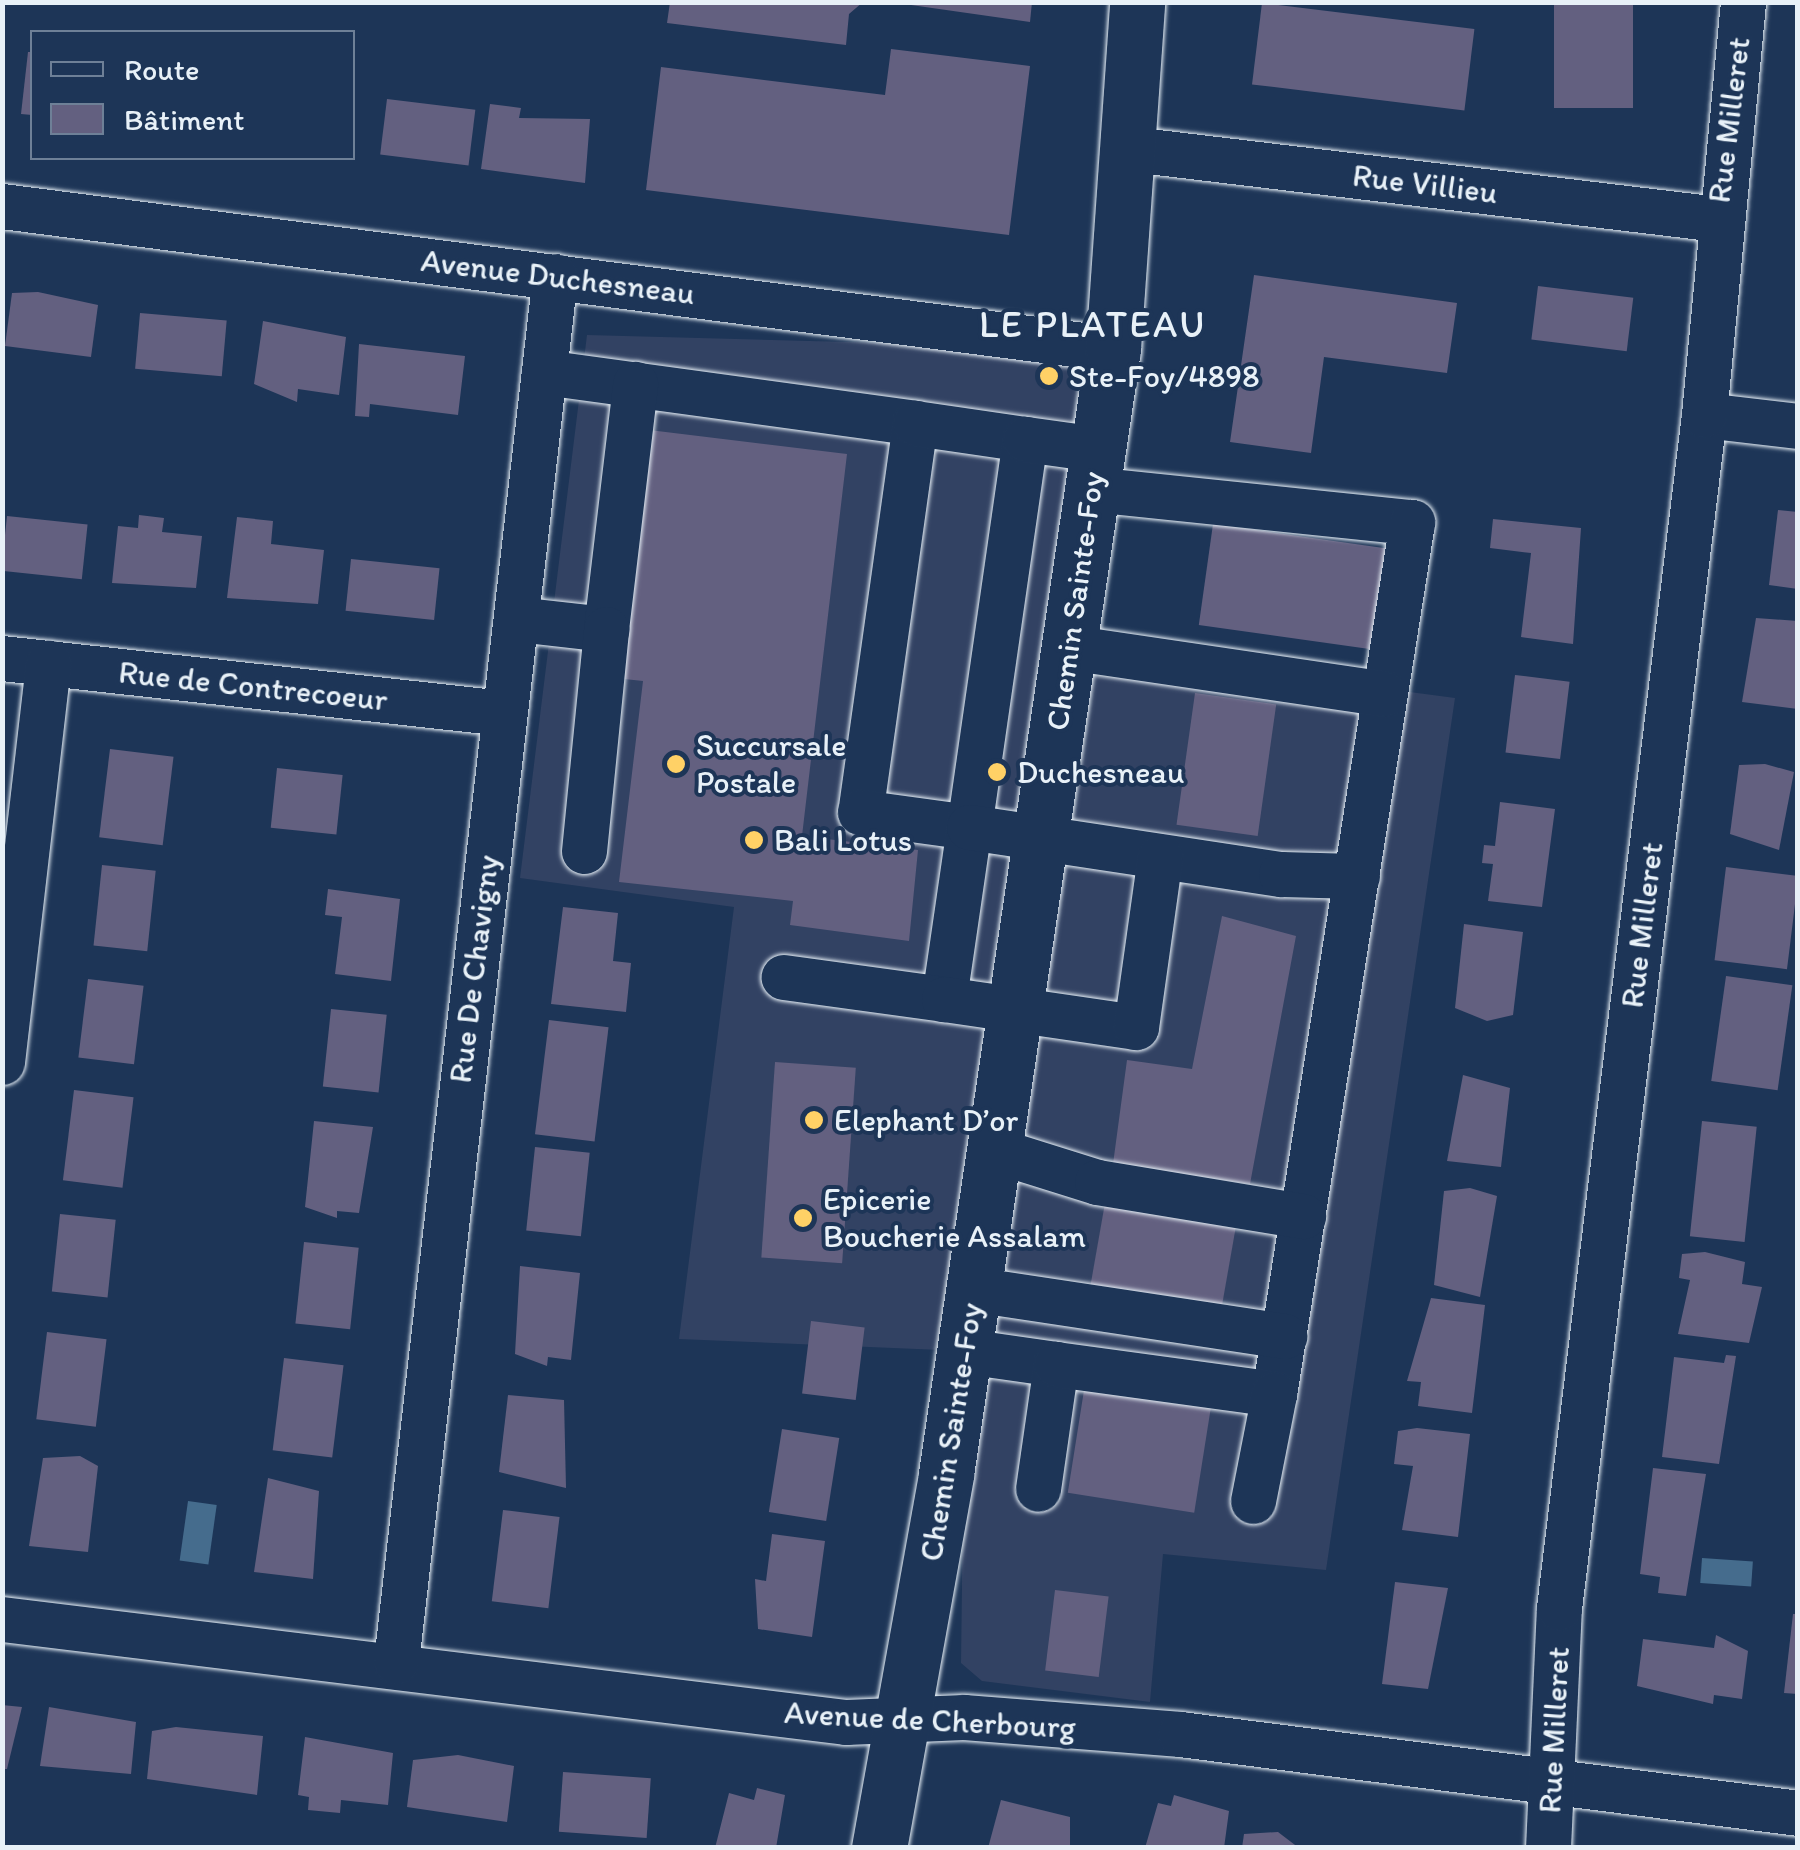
<!DOCTYPE html>
<html>
<head>
<meta charset="utf-8">
<style>
  body { margin:0 }
  #map { position:relative; width:1800px; height:1850px; overflow:hidden; background:#1d3557; font-family:Itim,sans-serif }
  div>[style] { position:absolute }
  [style*='--x'] { left:calc(var(--x)*1px); top:calc(var(--y)*1px); width:calc(var(--w)*1px); rotate:calc(var(--a)*1deg) }
  .built>* { inset:0; background:#324263 }
  .water>* { inset:0; background:#456c8d; transform-origin:0 0 }
  .building>* { inset:0; background:#636080; transform-origin:0 0 }
  .roads { filter:drop-shadow(0 0 2px #e8f1f8) drop-shadow(0 0 2px #e8f1f8) }
  .minor>* { height:45px; margin:-22.5px; padding:0 22.5px; transform-origin:22.5px; border-radius:22.5px; background:#1d3557 }
  .major>* { height:55px; margin:-27.5px; padding:0 27.5px; transform-origin:27.5px; border-radius:27.5px; background:#1d3557 }
  .dots>* { width:28px; height:28px; translate:-50% -50%; box-sizing:border-box; border:5px solid #1d3557; border-radius:50% }
  span { translate:-50% -50%; white-space:nowrap; text-align:center; line-height:1.15; -webkit-text-stroke:8px #1d3557; paint-order:stroke }
  .street-label { font-size:32px; color:#e8f1f8 }
  .poi-label { font-size:32px; color:#e8f1f8 }
  .left { translate:0 -50%; text-align:left }
  .quarter-label { font-size:38px; color:#e8f1f8; letter-spacing:2.5px }
  .frame { position:absolute; inset:0; border:5px solid #e8f1f8; pointer-events:none }
  .legend { position:absolute; left:30px; top:30px; width:325px; height:130px; box-sizing:border-box; background:#1d3557; border:2px solid #6e8097; margin:0; padding:12px 18px; list-style:none; font-size:30px; color:#e8f1f8 }
  .legend li { display:flex; align-items:center; gap:20px; height:50px }
  .legend b { width:50px; border:2px solid #6e8097 }
</style>
</head>
<body>
<div id="map">
  <div class="built">
    <div style="clip-path:polygon(587px 335px,1113px 349px,1068px 647px,1455px 698px,1326px 1570px,1163px 1554px,1150px 1702px,982px 1681px,961px 1663px,965px 1351px,679px 1339px,734px 907px,520px 878px)"></div>
  </div>
  <div class="water">
    <div style="left:188px;top:1501px;width:29px;height:60px;rotate:8deg"></div>
    <div style="left:1702px;top:1558px;width:51px;height:25px;rotate:4deg"></div>
  </div>
  <div class="building">
    <div style="clip-path:polygon(670px 2px,863px 2px,849px 14px,846px 45px,667px 23px)"></div>
    <div style="clip-path:polygon(890px 2px,1032px 2px,1030px 22px)"></div>
    <div style="left:1554px;top:2px;width:79px;height:106px"></div>
    <div style="left:1262px;top:3px;width:214px;height:82px;rotate:7deg"></div>
    <div style="clip-path:polygon(891px 49px,1030px 66px,1009px 235px,646px 190px,661px 67px,885px 95px)"></div>
    <div style="clip-path:polygon(28px 52px,32px 52px,32px 115px,21px 114px)"></div>
    <div style="left:387px;top:99px;width:89px;height:56px;rotate:7deg"></div>
    <div style="clip-path:polygon(490px 104px,521px 108px,519px 118px,590px 119px,585px 183px,481px 169px)"></div>
    <div style="clip-path:polygon(1254px 275px,1457px 303px,1447px 373px,1324px 357px,1311px 453px,1230px 442px)"></div>
    <div style="left:1538px;top:286px;width:96px;height:54px;rotate:7deg"></div>
    <div style="clip-path:polygon(38px 292px,98px 305px,91px 357px,5px 346px,12px 293px)"></div>
    <div style="left:140px;top:313px;width:87px;height:56px;rotate:5deg"></div>
    <div style="clip-path:polygon(263px 321px,346px 337px,339px 395px,298px 389px,297px 402px,254px 384px)"></div>
    <div style="clip-path:polygon(359px 344px,465px 356px,458px 415px,370px 404px,369px 417px,355px 416px)"></div>
    <div style="clip-path:polygon(641px 429px,847px 454px,802px 836px,918px 850px,909px 941px,790px 925px,793px 901px,619px 882px,643px 681px,615px 678px)"></div>
    <div style="clip-path:polygon(1778px 510px,1798px 512px,1798px 589px,1769px 585px)"></div>
    <div style="clip-path:polygon(139px 515px,164px 518px,162px 532px,202px 536px,196px 588px,112px 583px,118px 526px,138px 528px)"></div>
    <div style="left:7px;top:516px;width:81px;height:55px;rotate:6deg"></div>
    <div style="clip-path:polygon(237px 517px,273px 521px,271px 544px,324px 550px,318px 604px,227px 598px)"></div>
    <div style="clip-path:polygon(1493px 519px,1581px 528px,1573px 644px,1521px 637px,1531px 553px,1490px 548px)"></div>
    <div style="left:1213px;top:524px;width:183px;height:102px;rotate:8deg"></div>
    <div style="left:351px;top:559px;width:89px;height:52px;rotate:6deg"></div>
    <div style="clip-path:polygon(1756px 618px,1798px 621px,1798px 709px,1742px 702px)"></div>
    <div style="left:1515px;top:675px;width:55px;height:78px;rotate:7deg"></div>
    <div style="left:1195px;top:693px;width:82px;height:133px;rotate:8deg"></div>
    <div style="left:110px;top:749px;width:64px;height:89px;rotate:7deg"></div>
    <div style="clip-path:polygon(1765px 764px,1794px 772px,1779px 850px,1730px 834px,1739px 765px)"></div>
    <div style="left:277px;top:768px;width:66px;height:60px;rotate:6deg"></div>
    <div style="clip-path:polygon(1500px 802px,1555px 809px,1542px 907px,1488px 901px,1493px 864px,1482px 863px,1484px 845px,1495px 846px)"></div>
    <div style="left:102px;top:865px;width:54px;height:81px;rotate:6deg"></div>
    <div style="left:1726px;top:867px;width:73px;height:94px;rotate:7deg"></div>
    <div style="clip-path:polygon(328px 889px,400px 899px,391px 981px,335px 974px,342px 917px,325px 915px)"></div>
    <div style="clip-path:polygon(563px 907px,618px 913px,613px 961px,631px 963px,626px 1012px,551px 1004px)"></div>
    <div style="clip-path:polygon(1222px 916px,1296px 936px,1250px 1184px,1113px 1164px,1127px 1060px,1192px 1069px)"></div>
    <div style="clip-path:polygon(1464px 924px,1523px 932px,1513px 1015px,1487px 1021px,1455px 1008px)"></div>
    <div style="left:1726px;top:976px;width:67px;height:106px;rotate:8deg"></div>
    <div style="left:88px;top:979px;width:56px;height:79px;rotate:7deg"></div>
    <div style="left:331px;top:1009px;width:56px;height:78px;rotate:6deg"></div>
    <div style="left:549px;top:1020px;width:60px;height:115px;rotate:7deg"></div>
    <div style="left:775px;top:1062px;width:81px;height:196px;rotate:4deg"></div>
    <div style="clip-path:polygon(1463px 1075px,1510px 1088px,1501px 1167px,1447px 1161px)"></div>
    <div style="left:74px;top:1090px;width:60px;height:91px;rotate:7deg"></div>
    <div style="clip-path:polygon(314px 1121px,373px 1127px,359px 1213px,337px 1211px,337px 1218px,305px 1207px)"></div>
    <div style="left:1702px;top:1121px;width:55px;height:116px;rotate:6deg"></div>
    <div style="left:535px;top:1147px;width:55px;height:84px;rotate:6deg"></div>
    <div style="clip-path:polygon(1470px 1188px,1497px 1196px,1480px 1297px,1434px 1285px,1444px 1191px)"></div>
    <div style="left:1105px;top:1203px;width:133px;height:90px;rotate:10deg"></div>
    <div style="left:60px;top:1214px;width:56px;height:78px;rotate:6deg"></div>
    <div style="left:304px;top:1242px;width:55px;height:82px;rotate:6deg"></div>
    <div style="clip-path:polygon(1705px 1252px,1745px 1262px,1742px 1284px,1762px 1287px,1749px 1343px,1678px 1334px,1690px 1280px,1679px 1278px,1682px 1254px)"></div>
    <div style="clip-path:polygon(520px 1266px,580px 1273px,571px 1360px,548px 1357px,547px 1366px,515px 1354px)"></div>
    <div style="clip-path:polygon(1431px 1298px,1485px 1305px,1472px 1413px,1418px 1406px,1421px 1382px,1407px 1381px)"></div>
    <div style="left:811px;top:1321px;width:54px;height:73px;rotate:7deg"></div>
    <div style="left:47px;top:1332px;width:60px;height:88px;rotate:7deg"></div>
    <div style="clip-path:polygon(1726px 1355px,1736px 1356px,1719px 1464px,1662px 1457px,1674px 1357px,1724px 1363px)"></div>
    <div style="left:284px;top:1358px;width:60px;height:93px;rotate:7deg"></div>
    <div style="left:1085px;top:1384px;width:128px;height:110px;rotate:9deg"></div>
    <div style="clip-path:polygon(508px 1395px,564px 1400px,566px 1488px,499px 1472px)"></div>
    <div style="clip-path:polygon(1417px 1428px,1470px 1434px,1458px 1537px,1402px 1530px,1413px 1466px,1394px 1464px,1398px 1431px)"></div>
    <div style="left:782px;top:1429px;width:58px;height:84px;rotate:9deg"></div>
    <div style="clip-path:polygon(80px 1456px,98px 1466px,88px 1552px,29px 1546px,43px 1458px)"></div>
    <div style="clip-path:polygon(1653px 1468px,1706px 1474px,1686px 1596px,1658px 1593px,1660px 1577px,1640px 1574px)"></div>
    <div style="clip-path:polygon(268px 1478px,319px 1491px,313px 1579px,254px 1572px)"></div>
    <div style="left:503px;top:1510px;width:57px;height:92px;rotate:7deg"></div>
    <div style="clip-path:polygon(772px 1534px,825px 1541px,812px 1637px,758px 1629px,755px 1579px,766px 1581px)"></div>
    <div style="clip-path:polygon(1395px 1582px,1448px 1588px,1428px 1689px,1382px 1684px)"></div>
    <div style="left:1055px;top:1590px;width:54px;height:81px;rotate:7deg"></div>
    <div style="clip-path:polygon(1793px 1614px,1798px 1614px,1798px 1694px,1784px 1693px)"></div>
    <div style="clip-path:polygon(1716px 1635px,1748px 1651px,1742px 1699px,1714px 1695px,1713px 1704px,1637px 1686px,1643px 1639px,1714px 1648px)"></div>
    <div style="clip-path:polygon(2px 1705px,22px 1707px,7px 1769px,2px 1769px)"></div>
    <div style="clip-path:polygon(49px 1707px,136px 1722px,131px 1774px,40px 1766px)"></div>
    <div style="clip-path:polygon(176px 1727px,263px 1736px,257px 1795px,147px 1779px,152px 1731px)"></div>
    <div style="clip-path:polygon(305px 1737px,393px 1753px,388px 1805px,341px 1800px,340px 1813px,308px 1810px,309px 1797px,298px 1795px)"></div>
    <div style="clip-path:polygon(458px 1755px,514px 1766px,507px 1822px,407px 1807px,413px 1760px)"></div>
    <div style="left:563px;top:1772px;width:88px;height:60px;rotate:4deg"></div>
    <div style="clip-path:polygon(757px 1788px,785px 1795px,776px 1848px,715px 1848px,729px 1793px,754px 1800px)"></div>
    <div style="clip-path:polygon(1174px 1795px,1229px 1811px,1224px 1848px,1145px 1848px,1158px 1803px,1171px 1806px)"></div>
    <div style="clip-path:polygon(1001px 1800px,1070px 1817px,1070px 1848px,988px 1848px)"></div>
    <div style="clip-path:polygon(1278px 1832px,1299px 1848px,1242px 1848px,1244px 1834px)"></div>
  </div>
  <div class="roads">
    <div class="minor">
      <div style="--x:1132;--y:149;--w:590;--a:6.81"></div>
      <div style="--x:2;--y:206;--w:1120;--a:7.33"></div>
      <div style="--x:544;--y:372;--w:374;--a:7.8"></div>
      <div style="--x:915;--y:423;--w:393;--a:98"></div>
      <div style="--x:860;--y:812;--w:110;--a:7.8"></div>
      <div style="--x:969;--y:827;--w:174;--a:98.3"></div>
      <div style="--x:944;--y:999;--w:162;--a:-172.2"></div>
      <div style="--x:1704;--y:415;--w:95;--a:6.7"></div>
      <div style="--x:915;--y:423;--w:111;--a:8.3"></div>
      <div style="--x:1025;--y:439;--w:392;--a:98.2"></div>
      <div style="--x:969;--y:827;--w:316;--a:8.6"></div>
      <div style="--x:1281;--y:874;--w:76;--a:1.5"></div>
      <div style="--x:1025;--y:439;--w:73;--a:7.9"></div>
      <div style="--x:1091;--y:489;--w:323;--a:5.9"></div>
      <div style="--x:1412;--y:522;--w:883;--a:98.99"></div>
      <div style="--x:517;--y:619;--w:90;--a:6.4"></div>
      <div style="--x:606;--y:629;--w:247;--a:-83.2"></div>
      <div style="--x:1068;--y:647;--w:320;--a:8.4"></div>
      <div style="--x:2;--y:658;--w:504;--a:6.26"></div>
      <div style="--x:584;--y:851;--w:223;--a:-84.3"></div>
      <div style="--x:944;--y:999;--w:194;--a:8.3"></div>
      <div style="--x:1136;--y:1027;--w:172;--a:-82"></div>
      <div style="--x:2;--y:1062;--w:402;--a:-83.4"></div>
      <div style="--x:995;--y:1150;--w:107;--a:17.4"></div>
      <div style="--x:1097;--y:1182;--w:209;--a:9.4"></div>
      <div style="--x:973;--y:1289;--w:315;--a:8.6"></div>
      <div style="--x:965;--y:1351;--w:92;--a:8.1"></div>
      <div style="--x:1056;--y:1364;--w:126;--a:98.2"></div>
      <div style="--x:1056;--y:1364;--w:220;--a:7.8"></div>
      <div style="--x:1274;--y:1394;--w:109;--a:101.1"></div>
      <div style="--x:2;--y:1619;--w:850;--a:6.96"></div>
      <div style="--x:846;--y:1722;--w:118;--a:-2.4"></div>
      <div style="--x:964;--y:1717;--w:217;--a:4.5"></div>
      <div style="--x:1180;--y:1734;--w:623;--a:7.28"></div>
      <div style="--x:396;--y:1662;--w:1395;--a:-83.46"></div>
      <div style="--x:1548;--y:1848;--w:240;--a:-87.4"></div>
      <div style="--x:1559;--y:1608;--w:1202;--a:-83.07"></div>
      <div style="--x:1704;--y:415;--w:415;--a:-84.6"></div>
    </div>
    <div class="major">
      <div style="--x:879;--y:1848;--w:380;--a:-79.8"></div>
      <div style="--x:946;--y:1474;--w:1137;--a:-81.56"></div>
      <div style="--x:1113;--y:349;--w:348;--a:-86"></div>
    </div>
  </div>
  <div class="dots">
    <div style="left:1049px;top:376px;background:#ffd166"></div>
    <div style="left:676px;top:764px;background:#ffd166"></div>
    <div style="left:997px;top:772px;background:#ffd166"></div>
    <div style="left:754px;top:840px;background:#ffd166"></div>
    <div style="left:814px;top:1120px;background:#ffd166"></div>
    <div style="left:803px;top:1218px;background:#ffd166"></div>
  </div>
  <div class="street-label">
    <span style="left:1729px;top:120px;rotate:-83deg">Rue Milleret</span>
    <span style="left:1425px;top:184px;rotate:7deg">Rue Villieu</span>
    <span style="left:558px;top:277px;rotate:7deg">Avenue Duchesneau</span>
    <span style="left:1075px;top:601px;rotate:-82deg">Chemin Sainte-Foy</span>
    <span style="left:253px;top:686px;rotate:6deg">Rue de Contrecoeur</span>
    <span style="left:1642px;top:925px;rotate:-83deg">Rue Milleret</span>
    <span style="left:474px;top:969px;rotate:-83deg">Rue De Chavigny</span>
    <span style="left:951px;top:1432px;rotate:-81deg">Chemin Sainte-Foy</span>
    <span style="left:930px;top:1720px;rotate:3deg">Avenue de Cherbourg</span>
    <span style="left:1554px;top:1730px;rotate:-87deg">Rue Milleret</span>
  </div>
  <div class="poi-label">
    <span class="left" style="left:1069px;top:376px">Ste-Foy/4898</span>
    <span class="left" style="left:696px;top:764px">Succursale<br>Postale</span>
    <span class="left" style="left:1017px;top:772px">Duchesneau</span>
    <span class="left" style="left:774px;top:840px">Bali Lotus</span>
    <span class="left" style="left:834px;top:1120px">Elephant D’or</span>
    <span class="left" style="left:823px;top:1218px">Epicerie<br>Boucherie Assalam</span>
  </div>
  <div class="quarter-label">
    <span style="left:1093px;top:325px">LE PLATEAU</span>
  </div>
  <div class="frame"></div>
  <ul class="legend">
  <li><b style="height:12px;background:#1d3557"></b>Route</li>
  <li><b style="height:28px;background:#636080"></b>Bâtiment</li>
  </ul>
</div>
</body>
</html>
